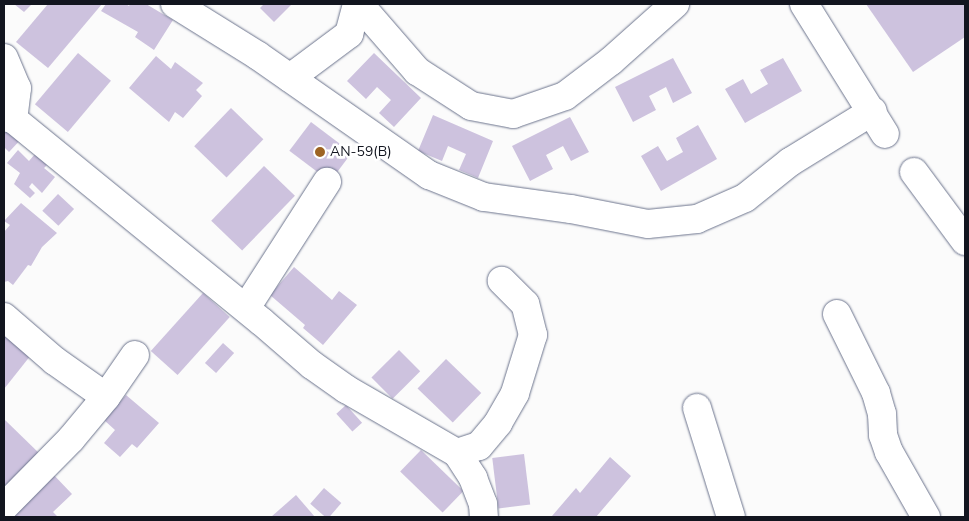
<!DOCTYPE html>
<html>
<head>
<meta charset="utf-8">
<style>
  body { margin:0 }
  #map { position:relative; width:969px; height:521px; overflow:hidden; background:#fbfbfb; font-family:"Nunito Sans",sans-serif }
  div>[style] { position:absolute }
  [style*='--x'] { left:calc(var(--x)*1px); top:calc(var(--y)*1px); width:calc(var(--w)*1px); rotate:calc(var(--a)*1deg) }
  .building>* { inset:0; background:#cdc2de; transform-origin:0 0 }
  .roads { filter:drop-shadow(0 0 1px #6c748d) drop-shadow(0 0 1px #6c748d) }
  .minor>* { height:28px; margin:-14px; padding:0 14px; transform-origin:14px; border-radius:14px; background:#fff }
  .dots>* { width:14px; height:14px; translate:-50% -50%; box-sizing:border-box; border:2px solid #fff; border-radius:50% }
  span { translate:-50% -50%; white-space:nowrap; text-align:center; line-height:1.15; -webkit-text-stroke:5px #fff; paint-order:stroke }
  .poi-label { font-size:14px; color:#12151f }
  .left { translate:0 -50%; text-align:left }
  .frame { position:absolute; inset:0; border:5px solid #12151f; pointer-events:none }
</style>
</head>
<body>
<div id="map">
  <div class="building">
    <div style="clip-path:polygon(14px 4px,32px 4px,24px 12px)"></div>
    <div style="clip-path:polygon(48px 4px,102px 4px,48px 68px,16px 42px)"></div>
    <div style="clip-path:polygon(106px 4px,126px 4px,129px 6px,130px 4px,146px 4px,173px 20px,154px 50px,135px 37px,138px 32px,101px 11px)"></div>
    <div style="clip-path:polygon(264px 4px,292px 4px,274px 22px,260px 8px)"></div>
    <div style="clip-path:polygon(866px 4px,965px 4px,965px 37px,913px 72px)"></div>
    <div style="left:78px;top:53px;width:43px;height:67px;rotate:40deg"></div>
    <div style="clip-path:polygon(374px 53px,421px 98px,394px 127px,379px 113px,391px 100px,377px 87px,366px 99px,347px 81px)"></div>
    <div style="clip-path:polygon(156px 56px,171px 69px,175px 62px,203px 83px,196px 90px,202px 96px,183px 118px,175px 112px,169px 122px,129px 88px)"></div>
    <div style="clip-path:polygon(673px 58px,692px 93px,673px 103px,666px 87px,649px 96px,656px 110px,633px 122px,615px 87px)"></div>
    <div style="clip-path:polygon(783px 58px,802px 91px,745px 123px,725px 89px,743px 79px,751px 94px,768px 84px,760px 70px)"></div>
    <div style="left:231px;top:108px;width:45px;height:53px;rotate:44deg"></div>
    <div style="clip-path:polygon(433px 115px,493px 141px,478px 178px,459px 170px,466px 154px,448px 146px,442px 161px,418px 151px)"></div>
    <div style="clip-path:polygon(570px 117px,589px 152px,571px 161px,563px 146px,546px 155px,553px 169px,530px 181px,512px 146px)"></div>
    <div style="left:311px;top:122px;width:51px;height:36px;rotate:37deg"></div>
    <div style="clip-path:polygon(11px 125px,24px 136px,9px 152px,4px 147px,4px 134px)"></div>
    <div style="clip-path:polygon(698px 125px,717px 159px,661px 191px,641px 156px,658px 146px,667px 161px,683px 152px,676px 138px)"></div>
    <div style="clip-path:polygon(18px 150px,29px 161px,35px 154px,47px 165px,44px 168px,55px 177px,42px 193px,32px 183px,29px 187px,35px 193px,30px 198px,14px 184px,20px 173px,7px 163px)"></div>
    <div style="left:264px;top:166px;width:43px;height:76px;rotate:44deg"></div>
    <div style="left:58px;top:194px;width:22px;height:23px;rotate:43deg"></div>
    <div style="clip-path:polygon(21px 203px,57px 233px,42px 247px,31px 266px,28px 265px,13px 285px,8px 281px,4px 282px,4px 232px,10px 225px,4px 221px)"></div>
    <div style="clip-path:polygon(294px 267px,332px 300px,339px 291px,357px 305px,323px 345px,303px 328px,305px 325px,270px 295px)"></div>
    <div style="left:203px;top:293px;width:36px;height:78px;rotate:42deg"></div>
    <div style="clip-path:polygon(4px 334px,31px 355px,4px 389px)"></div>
    <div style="left:223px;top:343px;width:15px;height:27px;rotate:42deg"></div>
    <div style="left:399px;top:350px;width:30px;height:39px;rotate:45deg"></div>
    <div style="left:446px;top:359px;width:49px;height:41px;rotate:44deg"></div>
    <div style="clip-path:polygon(126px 395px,159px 423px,137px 448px,132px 444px,120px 457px,104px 443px,115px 430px,104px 420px)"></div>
    <div style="left:346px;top:405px;width:24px;height:13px;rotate:48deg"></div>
    <div style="clip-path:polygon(4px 419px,42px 456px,4px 495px)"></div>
    <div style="left:421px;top:450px;width:59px;height:30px;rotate:44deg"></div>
    <div style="left:524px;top:454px;width:51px;height:32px;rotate:83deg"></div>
    <div style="clip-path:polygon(610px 457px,631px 476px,596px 517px,552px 516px,576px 488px,580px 493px)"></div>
    <div style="clip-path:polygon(50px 471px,72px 494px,53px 512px,58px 517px,4px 517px)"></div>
    <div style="left:324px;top:488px;width:23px;height:21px;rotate:41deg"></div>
    <div style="clip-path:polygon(296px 495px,315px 517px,271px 517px)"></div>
  </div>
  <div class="roads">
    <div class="minor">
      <div style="--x:175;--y:4;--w:97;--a:31.9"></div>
      <div style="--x:257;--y:55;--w:210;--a:34.9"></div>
      <div style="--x:429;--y:175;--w:59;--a:21.8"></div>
      <div style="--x:484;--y:197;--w:88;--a:7.9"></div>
      <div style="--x:571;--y:209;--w:78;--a:11"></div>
      <div style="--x:648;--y:224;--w:49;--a:-5.8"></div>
      <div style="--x:697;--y:219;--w:52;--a:-23.6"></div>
      <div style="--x:745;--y:198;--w:58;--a:-38.7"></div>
      <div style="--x:790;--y:162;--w:97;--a:-31.6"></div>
      <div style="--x:359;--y:4;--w:89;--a:49.1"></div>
      <div style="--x:417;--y:71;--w:64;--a:32.9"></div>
      <div style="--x:471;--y:106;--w:43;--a:10.8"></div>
      <div style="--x:513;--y:114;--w:55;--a:-19.1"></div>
      <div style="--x:565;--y:96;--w:58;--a:-37.3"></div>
      <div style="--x:611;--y:61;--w:86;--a:-41.7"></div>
      <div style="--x:804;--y:4;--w:153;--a:58.1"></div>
      <div style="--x:4;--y:58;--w:33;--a:67"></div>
      <div style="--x:17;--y:88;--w:31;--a:97"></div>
      <div style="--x:290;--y:78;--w:74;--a:-36.7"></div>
      <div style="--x:349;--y:34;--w:31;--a:-75"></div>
      <div style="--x:4;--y:117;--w:9;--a:13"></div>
      <div style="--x:13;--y:119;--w:321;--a:39.2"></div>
      <div style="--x:262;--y:322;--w:66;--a:40.7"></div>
      <div style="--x:312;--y:365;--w:42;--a:35.2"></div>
      <div style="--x:346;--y:389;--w:128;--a:30"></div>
      <div style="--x:457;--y:453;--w:30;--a:57"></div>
      <div style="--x:473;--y:478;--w:28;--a:69"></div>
      <div style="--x:483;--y:504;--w:13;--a:86"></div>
      <div style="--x:914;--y:172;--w:86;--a:53.5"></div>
      <div style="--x:246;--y:308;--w:150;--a:-57.3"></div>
      <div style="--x:837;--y:314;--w:88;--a:63.7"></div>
      <div style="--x:876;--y:393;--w:22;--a:74"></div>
      <div style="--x:882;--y:414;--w:21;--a:87"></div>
      <div style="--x:883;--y:435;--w:18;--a:71"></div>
      <div style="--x:889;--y:452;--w:75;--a:60.4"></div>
      <div style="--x:4;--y:317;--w:67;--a:40.8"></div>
      <div style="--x:55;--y:361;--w:62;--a:35.2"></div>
      <div style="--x:697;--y:408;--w:114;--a:72.7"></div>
      <div style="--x:457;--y:453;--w:23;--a:-18"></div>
      <div style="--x:479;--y:446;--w:30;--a:-50"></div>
      <div style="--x:498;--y:423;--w:34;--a:-60"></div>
      <div style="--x:515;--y:393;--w:61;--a:-72.8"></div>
      <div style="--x:533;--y:335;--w:32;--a:-104"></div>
      <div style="--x:525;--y:304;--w:33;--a:-135"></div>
      <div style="--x:4;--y:507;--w:95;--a:-45.4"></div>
      <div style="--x:71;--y:439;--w:55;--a:-50.2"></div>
      <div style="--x:106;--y:397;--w:51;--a:-55.4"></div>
    </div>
  </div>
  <div class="dots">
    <div style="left:320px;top:152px;background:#9d6323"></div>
  </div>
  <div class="poi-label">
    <span class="left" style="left:330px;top:152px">AN-59(B)</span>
  </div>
  <div class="frame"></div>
</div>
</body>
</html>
